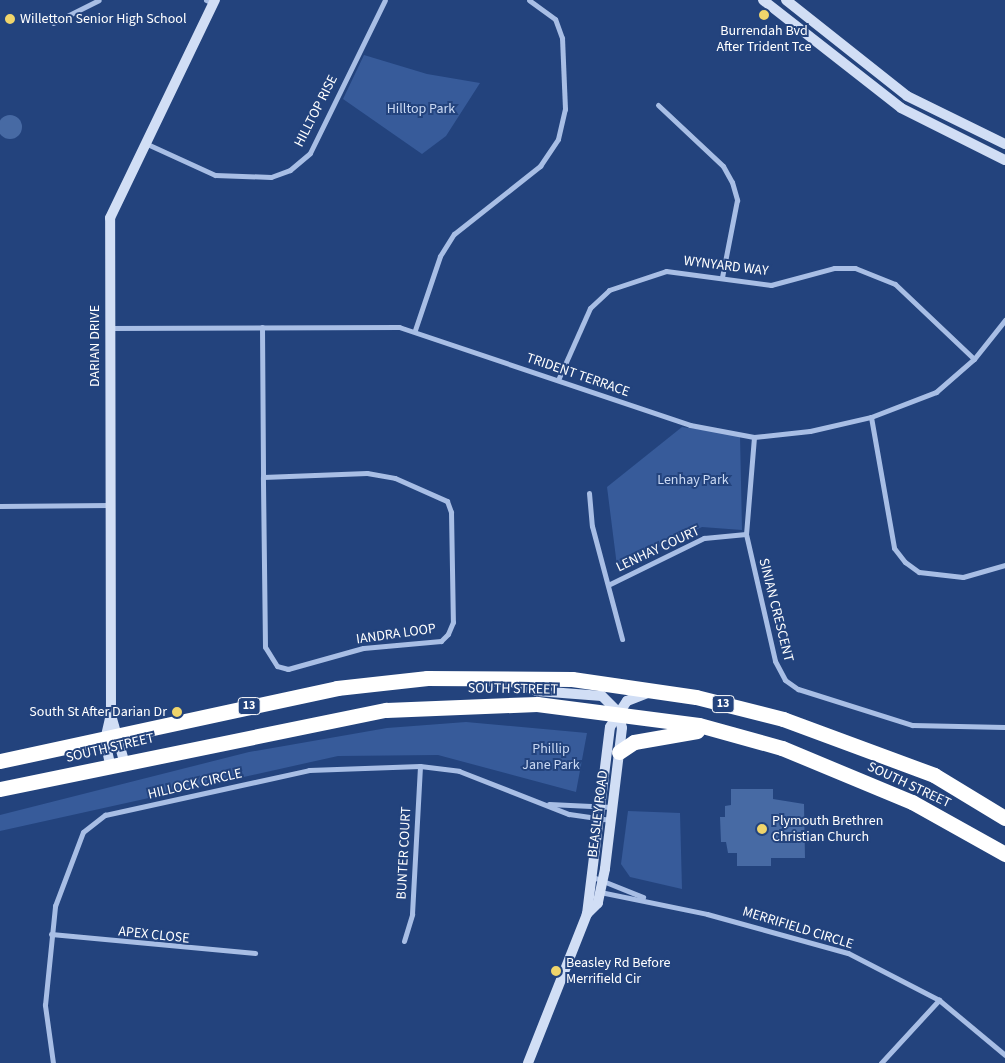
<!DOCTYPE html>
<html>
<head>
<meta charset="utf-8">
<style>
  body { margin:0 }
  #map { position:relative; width:1005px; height:1063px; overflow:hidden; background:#23437d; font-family:"Source Sans 3",sans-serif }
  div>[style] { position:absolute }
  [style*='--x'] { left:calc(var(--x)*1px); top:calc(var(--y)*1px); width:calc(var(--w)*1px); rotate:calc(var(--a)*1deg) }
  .green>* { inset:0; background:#375b9a }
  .building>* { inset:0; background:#476aa4 }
  .round { border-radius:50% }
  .street>* { height:5px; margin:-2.5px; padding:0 2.5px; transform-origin:2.5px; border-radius:2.5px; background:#a8bee5 }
  .secondary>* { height:10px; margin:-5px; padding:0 5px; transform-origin:5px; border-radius:5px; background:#d1def5 }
  .highway>* { height:15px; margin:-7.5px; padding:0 7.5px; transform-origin:7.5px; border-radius:7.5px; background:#fff }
  .dots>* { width:14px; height:14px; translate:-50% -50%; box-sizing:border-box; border:2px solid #23437d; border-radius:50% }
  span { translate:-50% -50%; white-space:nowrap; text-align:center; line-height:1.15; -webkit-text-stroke:4px #23437d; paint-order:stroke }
  .shield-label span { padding:1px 4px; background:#23437d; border:1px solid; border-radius:4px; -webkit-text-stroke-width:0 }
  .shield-label { font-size:12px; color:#fff; font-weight:700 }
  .poi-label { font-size:14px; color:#fff }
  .left { translate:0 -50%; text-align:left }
  .right { translate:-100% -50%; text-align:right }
  .park-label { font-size:14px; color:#cbdaf4 }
  .street-label { font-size:14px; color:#fff }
</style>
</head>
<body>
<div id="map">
  <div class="green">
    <div style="clip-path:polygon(364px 55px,427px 74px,480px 83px,446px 136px,422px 154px,343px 99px)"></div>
    <div style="clip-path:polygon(682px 427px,740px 435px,742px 530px,702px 527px,617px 566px,607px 487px)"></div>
    <div style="clip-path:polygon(466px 722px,587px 733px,576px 792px,438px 755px,338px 756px,0 831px,0 815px,249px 752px,387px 728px)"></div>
    <div style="clip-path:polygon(628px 811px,680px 813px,682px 889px,630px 877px,621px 864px)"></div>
  </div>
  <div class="building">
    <div class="round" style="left:-2px;top:115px;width:24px;height:24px"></div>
    <div style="clip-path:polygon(731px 789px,773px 789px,773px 799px,804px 804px,805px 858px,771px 858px,771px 866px,737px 866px,737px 853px,728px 853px,726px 842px,721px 842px,720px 817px,725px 817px,725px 806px,731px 805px)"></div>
  </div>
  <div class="street">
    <div style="--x:206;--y:0;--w:8;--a:23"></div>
    <div style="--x:53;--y:23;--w:51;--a:-26.6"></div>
    <div style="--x:658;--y:105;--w:89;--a:43.2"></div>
    <div style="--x:723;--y:166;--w:18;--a:61"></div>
    <div style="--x:732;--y:182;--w:19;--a:74"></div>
    <div style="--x:737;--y:200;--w:78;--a:101"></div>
    <div style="--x:145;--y:143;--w:77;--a:24.6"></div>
    <div style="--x:215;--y:175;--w:56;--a:2"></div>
    <div style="--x:271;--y:177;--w:20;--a:-20"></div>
    <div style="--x:290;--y:170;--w:26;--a:-40"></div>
    <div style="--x:310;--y:153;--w:170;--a:-63.9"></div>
    <div style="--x:262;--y:327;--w:150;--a:89.6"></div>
    <div style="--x:263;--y:477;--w:104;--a:-2.2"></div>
    <div style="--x:367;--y:473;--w:28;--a:10"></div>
    <div style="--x:395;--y:478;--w:57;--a:23.9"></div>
    <div style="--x:447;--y:501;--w:12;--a:70"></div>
    <div style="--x:451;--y:512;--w:110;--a:89"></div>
    <div style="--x:453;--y:622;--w:13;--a:113"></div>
    <div style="--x:448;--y:634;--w:10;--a:135"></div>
    <div style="--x:441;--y:641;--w:78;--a:174.9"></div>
    <div style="--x:363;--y:648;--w:78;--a:164.4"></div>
    <div style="--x:288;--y:669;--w:11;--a:-165"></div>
    <div style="--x:277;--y:666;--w:22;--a:-122"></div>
    <div style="--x:265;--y:647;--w:170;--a:-90.7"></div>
    <div style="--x:109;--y:328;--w:290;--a:-0.2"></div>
    <div style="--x:399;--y:327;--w:307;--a:18.6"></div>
    <div style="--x:690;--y:425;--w:65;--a:10.6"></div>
    <div style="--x:754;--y:437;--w:56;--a:-6.1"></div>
    <div style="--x:810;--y:431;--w:63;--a:-12.9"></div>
    <div style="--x:871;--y:417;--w:70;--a:-21"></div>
    <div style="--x:936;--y:392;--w:50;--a:-41"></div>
    <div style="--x:974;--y:359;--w:50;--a:-51.5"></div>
    <div style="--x:415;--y:330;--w:78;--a:-71.3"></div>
    <div style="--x:440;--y:256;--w:26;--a:-58"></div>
    <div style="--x:454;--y:234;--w:110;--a:-38.3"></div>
    <div style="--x:540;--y:166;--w:32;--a:-56"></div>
    <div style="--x:558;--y:139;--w:31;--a:-77"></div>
    <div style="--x:565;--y:109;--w:71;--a:-92.4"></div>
    <div style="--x:562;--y:38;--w:20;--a:-110"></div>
    <div style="--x:555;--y:19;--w:32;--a:-144"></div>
    <div style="--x:558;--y:380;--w:79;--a:-66"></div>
    <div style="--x:590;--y:308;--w:26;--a:-43"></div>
    <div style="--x:609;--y:290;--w:60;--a:-18.4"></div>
    <div style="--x:666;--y:271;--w:106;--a:7.6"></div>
    <div style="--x:771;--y:285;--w:65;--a:-15.1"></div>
    <div style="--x:834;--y:268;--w:21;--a:0"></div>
    <div style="--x:855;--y:268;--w:43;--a:21.8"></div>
    <div style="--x:895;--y:284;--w:109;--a:43.5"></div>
    <div style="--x:871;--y:417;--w:133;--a:80"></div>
    <div style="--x:894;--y:548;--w:18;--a:52"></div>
    <div style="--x:905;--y:562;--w:17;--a:36"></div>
    <div style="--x:919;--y:572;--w:44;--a:6.5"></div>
    <div style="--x:963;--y:577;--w:44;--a:-15.9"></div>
    <div style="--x:754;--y:437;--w:97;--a:94.7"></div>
    <div style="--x:746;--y:534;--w:130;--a:77.1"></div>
    <div style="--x:775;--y:661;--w:21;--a:62"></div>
    <div style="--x:785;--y:680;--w:16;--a:35"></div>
    <div style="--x:798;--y:689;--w:120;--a:17.5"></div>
    <div style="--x:912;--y:725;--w:93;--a:1.2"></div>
    <div style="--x:589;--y:493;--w:33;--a:85"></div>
    <div style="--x:592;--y:526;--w:117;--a:75.1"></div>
    <div style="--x:0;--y:506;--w:110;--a:-0.5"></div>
    <div style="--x:610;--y:584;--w:105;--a:-26.1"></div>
    <div style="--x:704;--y:538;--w:42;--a:-5.4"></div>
    <div style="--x:549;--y:804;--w:63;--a:2.7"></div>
    <div style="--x:593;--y:877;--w:54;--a:21.8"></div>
    <div style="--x:600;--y:892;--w:109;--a:11.6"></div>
    <div style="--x:707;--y:914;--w:146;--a:15.5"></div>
    <div style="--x:848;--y:953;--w:102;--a:27.3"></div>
    <div style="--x:939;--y:1000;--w:86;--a:39.8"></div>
    <div style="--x:51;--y:934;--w:205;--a:5.3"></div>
    <div style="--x:404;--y:941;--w:28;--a:-73"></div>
    <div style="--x:412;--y:914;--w:148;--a:-86.9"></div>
    <div style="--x:53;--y:1063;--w:59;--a:-97.9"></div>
    <div style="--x:45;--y:1005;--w:100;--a:-84.2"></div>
    <div style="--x:55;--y:906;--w:79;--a:-69.3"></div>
    <div style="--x:83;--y:832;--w:28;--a:-38"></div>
    <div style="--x:105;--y:815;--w:209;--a:-12.4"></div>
    <div style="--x:309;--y:770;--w:111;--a:-2.1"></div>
    <div style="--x:420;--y:766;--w:39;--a:7"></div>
    <div style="--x:459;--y:771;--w:118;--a:21.4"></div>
    <div style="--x:569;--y:814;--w:42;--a:8.1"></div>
    <div style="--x:881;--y:1063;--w:86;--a:-47.4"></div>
  </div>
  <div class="secondary">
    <div style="--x:763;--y:0;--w:175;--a:38"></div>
    <div style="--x:901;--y:108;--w:116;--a:26.6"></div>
    <div style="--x:786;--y:0;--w:154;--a:38.4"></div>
    <div style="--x:907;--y:96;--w:109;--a:26.1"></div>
    <div style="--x:512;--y:682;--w:27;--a:20"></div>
    <div style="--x:537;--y:691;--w:65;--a:4.4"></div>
    <div style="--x:602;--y:696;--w:23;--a:45"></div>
    <div style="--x:618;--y:712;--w:16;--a:76"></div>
    <div style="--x:622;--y:728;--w:142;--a:96.9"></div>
    <div style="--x:605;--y:869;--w:35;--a:102"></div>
    <div style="--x:598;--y:903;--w:16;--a:135"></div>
    <div style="--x:111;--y:715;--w:48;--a:74.2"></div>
    <div style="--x:110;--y:764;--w:25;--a:-102"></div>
    <div style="--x:105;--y:740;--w:26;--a:-77"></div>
    <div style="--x:111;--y:715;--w:497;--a:-90.1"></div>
    <div style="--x:110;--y:218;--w:242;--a:-64.3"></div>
    <div style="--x:528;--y:1063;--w:160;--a:-68.4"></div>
    <div style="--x:587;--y:914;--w:188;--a:-83"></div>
    <div style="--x:610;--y:727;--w:31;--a:-57"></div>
    <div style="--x:627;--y:701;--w:26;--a:-21"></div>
  </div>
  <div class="highway">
    <div style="--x:619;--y:752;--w:18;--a:-34"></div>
    <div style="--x:634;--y:742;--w:64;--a:-9.9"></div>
    <div style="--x:0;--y:761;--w:345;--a:-12.2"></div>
    <div style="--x:337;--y:688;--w:91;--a:-6.3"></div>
    <div style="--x:427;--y:678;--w:145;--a:0.4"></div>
    <div style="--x:572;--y:679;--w:125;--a:8.3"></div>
    <div style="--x:696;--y:697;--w:90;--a:14.2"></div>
    <div style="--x:783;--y:719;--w:161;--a:20.3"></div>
    <div style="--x:934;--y:775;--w:83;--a:31.2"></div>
    <div style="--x:0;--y:789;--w:394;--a:-11.6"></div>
    <div style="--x:386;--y:710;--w:151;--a:-2.3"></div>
    <div style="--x:537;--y:704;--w:163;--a:7.4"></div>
    <div style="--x:699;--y:725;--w:86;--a:15.5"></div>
    <div style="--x:782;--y:748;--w:141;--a:22.6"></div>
    <div style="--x:912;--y:802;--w:107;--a:29.2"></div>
  </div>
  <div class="dots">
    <div style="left:764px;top:15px;background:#f0d56b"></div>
    <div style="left:10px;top:19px;background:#f0d56b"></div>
    <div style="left:177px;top:712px;background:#f0d56b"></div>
    <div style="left:762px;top:829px;background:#f0d56b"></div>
    <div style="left:556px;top:971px;background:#f0d56b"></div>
  </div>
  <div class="shield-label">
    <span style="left:723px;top:704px">13</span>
    <span style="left:249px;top:706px">13</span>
  </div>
  <div class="poi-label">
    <span class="left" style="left:20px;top:19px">Willetton Senior High School</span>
    <span style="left:764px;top:39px">Burrendah Bvd<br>After Trident Tce</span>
    <span class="right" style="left:167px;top:712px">South St After Darian Dr</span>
    <span class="left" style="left:772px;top:829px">Plymouth Brethren<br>Christian Church</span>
    <span class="left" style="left:566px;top:971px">Beasley Rd Before<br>Merrifield Cir</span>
  </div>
  <div class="park-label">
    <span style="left:421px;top:109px">Hilltop Park</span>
    <span style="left:693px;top:480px">Lenhay Park</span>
    <span style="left:551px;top:757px">Phillip<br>Jane Park</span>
  </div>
  <div class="street-label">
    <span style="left:316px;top:111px;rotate:-63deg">HILLTOP RISE</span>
    <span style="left:726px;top:266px;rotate:7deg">WYNYARD WAY</span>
    <span style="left:95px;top:346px;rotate:-90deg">DARIAN DRIVE</span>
    <span style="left:578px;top:375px;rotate:19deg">TRIDENT TERRACE</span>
    <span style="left:658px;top:549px;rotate:-25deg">LENHAY COURT</span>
    <span style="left:776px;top:610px;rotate:76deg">SINIAN CRESCENT</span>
    <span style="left:396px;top:634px;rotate:-8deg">IANDRA LOOP</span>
    <span style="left:513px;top:689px;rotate:1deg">SOUTH STREET</span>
    <span style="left:110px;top:748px;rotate:-13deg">SOUTH STREET</span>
    <span style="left:195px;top:784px;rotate:-13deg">HILLOCK CIRCLE</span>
    <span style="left:909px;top:785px;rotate:25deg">SOUTH STREET</span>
    <span style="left:598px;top:814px;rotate:-83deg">BEASLEY ROAD</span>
    <span style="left:404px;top:853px;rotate:-87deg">BUNTER COURT</span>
    <span style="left:798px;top:928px;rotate:17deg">MERRIFIELD CIRCLE</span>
    <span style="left:154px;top:935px;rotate:6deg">APEX CLOSE</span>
  </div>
</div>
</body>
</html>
